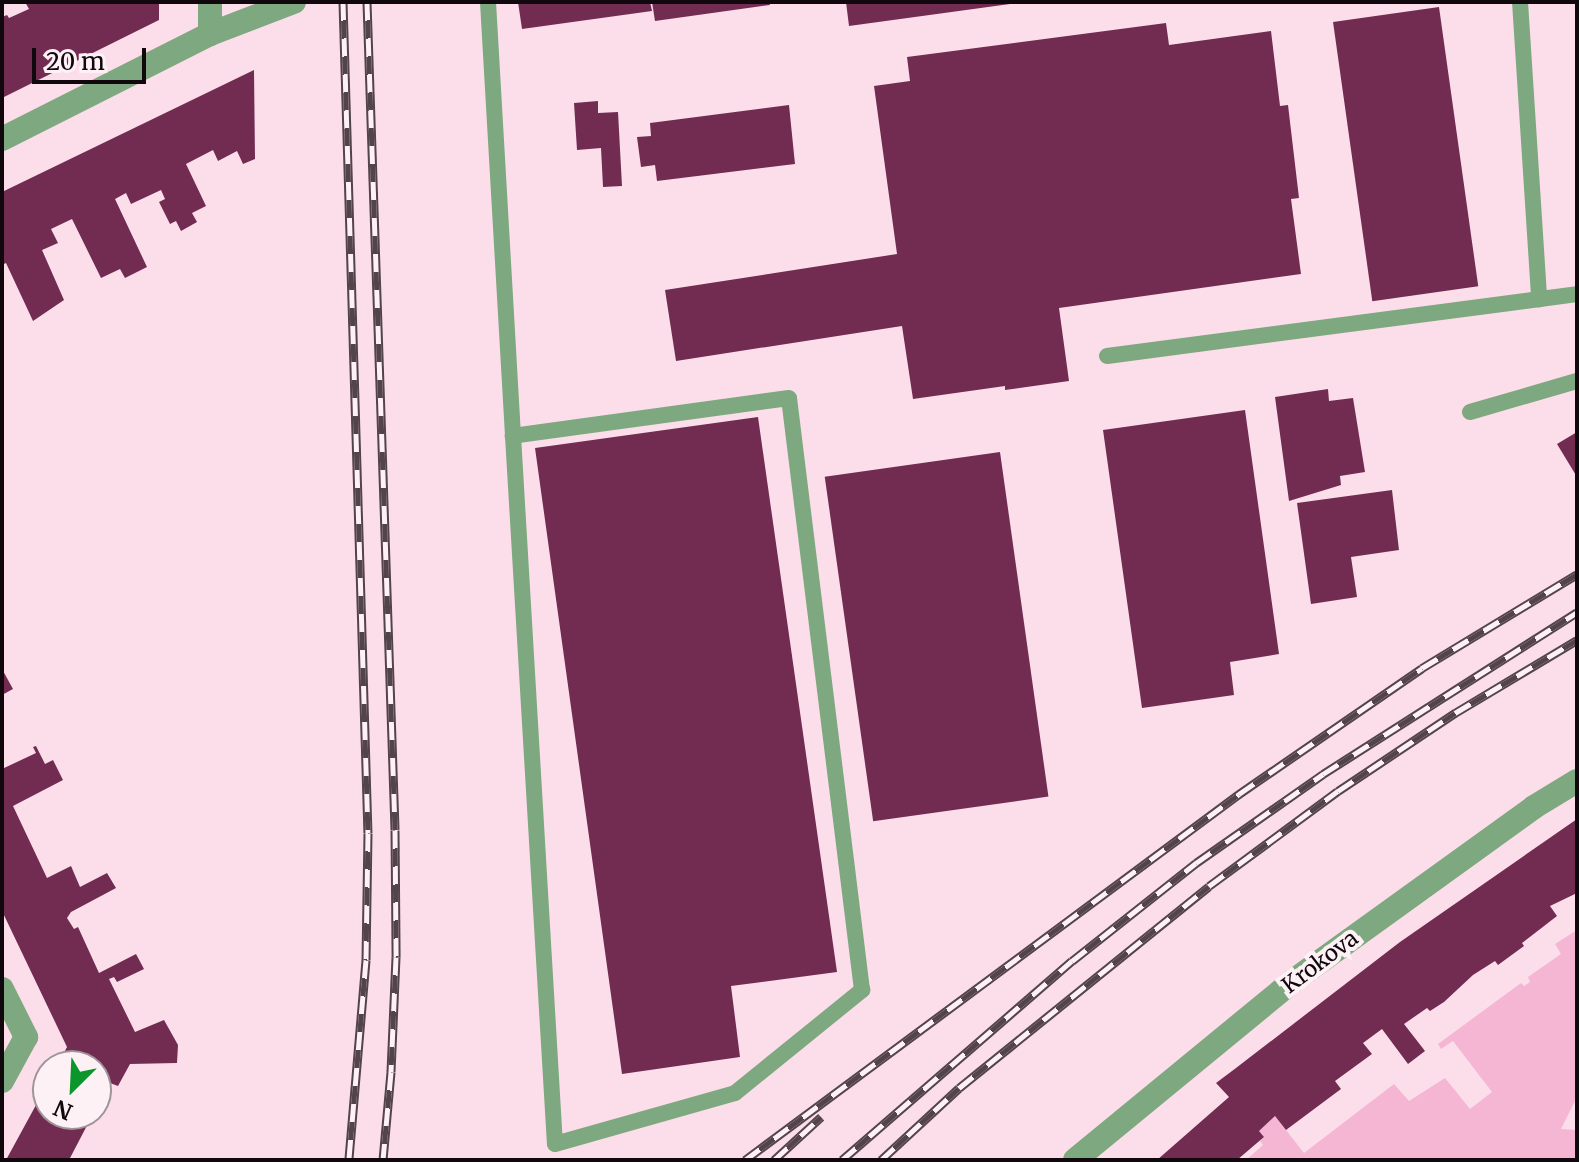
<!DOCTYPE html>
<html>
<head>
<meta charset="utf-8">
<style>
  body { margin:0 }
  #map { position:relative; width:1579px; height:1162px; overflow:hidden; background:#fcdeeb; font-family:Merriweather,serif }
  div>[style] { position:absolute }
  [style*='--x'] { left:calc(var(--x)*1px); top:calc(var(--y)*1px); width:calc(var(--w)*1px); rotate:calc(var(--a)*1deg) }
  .green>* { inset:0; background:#f4b6d3 }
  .building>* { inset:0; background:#722c52; transform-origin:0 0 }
  .service>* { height:16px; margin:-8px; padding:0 8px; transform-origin:8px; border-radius:8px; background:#7ea87f }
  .minor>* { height:24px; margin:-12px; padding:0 12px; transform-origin:12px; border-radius:12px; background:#7ea87f }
  .rail>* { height:9px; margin-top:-4.5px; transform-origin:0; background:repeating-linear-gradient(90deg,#fdf1f6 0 18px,#53444b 0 36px); box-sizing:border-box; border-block:2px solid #53444b }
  span { translate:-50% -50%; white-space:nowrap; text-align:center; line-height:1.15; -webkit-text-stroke:8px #fdf1f6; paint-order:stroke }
  .street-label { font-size:22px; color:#11080d }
  .frame { position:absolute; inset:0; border:4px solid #11080d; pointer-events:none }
  .north { position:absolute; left:32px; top:1050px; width:80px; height:80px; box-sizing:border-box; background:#fdf1f6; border:2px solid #9f9499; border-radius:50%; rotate:204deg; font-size:22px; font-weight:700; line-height:32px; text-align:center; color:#11080d }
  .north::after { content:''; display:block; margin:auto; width:28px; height:36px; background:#0a962b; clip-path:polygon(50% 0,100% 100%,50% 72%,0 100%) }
  .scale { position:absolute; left:32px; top:48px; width:114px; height:36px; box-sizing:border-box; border:4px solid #11080d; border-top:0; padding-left:10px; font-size:24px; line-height:28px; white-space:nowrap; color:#11080d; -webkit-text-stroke:6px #fdf1f6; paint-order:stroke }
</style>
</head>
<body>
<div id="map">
  <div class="green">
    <div style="clip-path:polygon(1577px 930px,1577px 1097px,1561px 1129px,1577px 1130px,1577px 1160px,1246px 1160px,1263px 1145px,1260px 1141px,1264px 1137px,1259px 1131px,1275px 1116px,1304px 1153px,1394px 1084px,1409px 1101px,1445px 1078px,1470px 1109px,1492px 1092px,1453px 1041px,1441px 1049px,1438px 1044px,1521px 983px,1524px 986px,1530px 982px,1528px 977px,1561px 954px,1555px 944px)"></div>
  </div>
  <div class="building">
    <div style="clip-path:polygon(25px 2px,159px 2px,159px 20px,2px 98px,2px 17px,7px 15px,9px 18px,29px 9px)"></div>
    <div style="clip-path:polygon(518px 2px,650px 2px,652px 11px,522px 29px)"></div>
    <div style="clip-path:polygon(652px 2px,769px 2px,770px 5px,655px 21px)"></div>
    <div style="clip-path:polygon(846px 2px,1010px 2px,1010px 4px,849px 26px)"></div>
    <div style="left:1439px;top:7px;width:282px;height:107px;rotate:82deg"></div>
    <div style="clip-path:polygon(1166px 23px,1169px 45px,1271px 31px,1280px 106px,1288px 105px,1299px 198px,1291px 199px,1301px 274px,1059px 308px,1069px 381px,1005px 390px,1005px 386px,913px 399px,902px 326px,676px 361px,665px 290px,897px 254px,874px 86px,910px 81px,907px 57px)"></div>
    <div style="clip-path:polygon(254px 70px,255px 159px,243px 164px,237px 151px,218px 161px,213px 150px,186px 164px,206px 206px,192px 213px,197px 222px,181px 231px,176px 221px,170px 224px,159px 202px,165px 199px,161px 190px,131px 204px,126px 193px,115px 199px,147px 267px,125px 278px,120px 269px,101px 278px,72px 219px,51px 229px,58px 243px,42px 250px,64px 300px,33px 321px,6px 263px,2px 265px,2px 192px)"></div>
    <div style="clip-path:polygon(598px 101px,598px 113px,618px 112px,622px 186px,603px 187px,601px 148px,577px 150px,574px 103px)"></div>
    <div style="clip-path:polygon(789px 105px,795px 164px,657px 181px,655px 165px,641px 167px,637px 137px,651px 136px,650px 123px)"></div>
    <div style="clip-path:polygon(1328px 389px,1329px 401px,1353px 398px,1365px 472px,1340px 476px,1341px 485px,1289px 501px,1275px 397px)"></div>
    <div style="clip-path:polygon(1245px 410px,1279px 654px,1230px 662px,1234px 695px,1142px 708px,1103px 430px)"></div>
    <div style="clip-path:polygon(758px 417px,837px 972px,731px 986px,740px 1057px,622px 1074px,535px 448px)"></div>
    <div style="clip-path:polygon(1577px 432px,1577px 477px,1557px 444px)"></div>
    <div style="left:1000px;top:452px;width:348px;height:177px;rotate:82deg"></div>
    <div style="clip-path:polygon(1392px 490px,1399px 550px,1351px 557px,1357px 597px,1311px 604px,1297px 503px)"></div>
    <div style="clip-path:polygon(2px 669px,13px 689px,2px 695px)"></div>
    <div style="clip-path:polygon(36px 746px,45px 764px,53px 760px,63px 780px,13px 806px,47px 878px,71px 866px,80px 887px,107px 873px,116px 888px,71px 912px,67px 918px,74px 929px,78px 927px,99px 973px,136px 954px,144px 969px,117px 982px,114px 977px,109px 979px,135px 1032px,164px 1020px,178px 1045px,177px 1063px,130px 1064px,118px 1086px,110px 1083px,96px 1109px,96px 1066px,57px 1066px,67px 1047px,2px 911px,2px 769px,36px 753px,33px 747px)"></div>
    <div style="clip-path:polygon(1577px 819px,1577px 893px,1550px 906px,1557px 916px,1522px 943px,1524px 946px,1498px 965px,1495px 961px,1473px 975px,1444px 1002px,1430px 1011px,1427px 1008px,1404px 1024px,1425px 1051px,1408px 1064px,1382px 1029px,1363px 1043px,1372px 1054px,1335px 1081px,1341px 1089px,1286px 1130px,1275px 1116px,1259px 1131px,1264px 1137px,1237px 1160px,1157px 1160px,1229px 1097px,1216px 1083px,1236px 1068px,1400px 942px)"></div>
    <div style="clip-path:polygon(48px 1083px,48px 1114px,93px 1114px,69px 1160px,6px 1160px)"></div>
  </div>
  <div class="service">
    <div style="--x:488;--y:2;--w:435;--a:86.7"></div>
    <div style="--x:513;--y:436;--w:709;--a:86.61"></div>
    <div style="--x:555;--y:1144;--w:187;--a:-15.8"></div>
    <div style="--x:735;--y:1093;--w:164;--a:-39"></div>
    <div style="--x:862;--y:990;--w:596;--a:-97.03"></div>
    <div style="--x:789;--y:398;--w:279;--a:172.2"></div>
    <div style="--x:1520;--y:2;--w:298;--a:86.3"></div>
    <div style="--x:1107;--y:356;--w:474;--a:-7.5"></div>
    <div style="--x:1470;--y:412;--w:111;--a:-16.2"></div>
  </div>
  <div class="minor">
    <div style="--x:210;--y:34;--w:32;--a:-90"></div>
    <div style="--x:2;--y:139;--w:233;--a:-26.8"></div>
    <div style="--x:210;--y:34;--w:90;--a:-20.9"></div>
    <div style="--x:2;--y:989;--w:54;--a:63.4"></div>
    <div style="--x:26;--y:1037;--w:50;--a:118.6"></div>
    <div style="--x:1075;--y:1160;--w:282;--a:-39.4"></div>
    <div style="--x:1293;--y:981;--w:297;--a:-35.8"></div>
    <div style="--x:1534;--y:807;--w:50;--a:-31.2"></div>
  </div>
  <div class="rail">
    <div style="--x:343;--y:2;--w:831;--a:88.28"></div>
    <div style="--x:368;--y:833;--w:127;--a:90.9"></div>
    <div style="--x:366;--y:960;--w:201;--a:94.9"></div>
    <div style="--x:367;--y:2;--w:828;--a:88.06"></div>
    <div style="--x:395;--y:830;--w:127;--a:89.5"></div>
    <div style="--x:396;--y:957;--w:115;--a:92.5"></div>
    <div style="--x:391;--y:1072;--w:88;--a:95.2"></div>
    <div style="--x:745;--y:1160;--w:615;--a:-36.53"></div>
    <div style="--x:1239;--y:794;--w:222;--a:-34.5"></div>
    <div style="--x:1422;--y:668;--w:181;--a:-31.2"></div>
    <div style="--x:774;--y:1160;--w:64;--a:-42.5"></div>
    <div style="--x:842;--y:1160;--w:304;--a:-40.9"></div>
    <div style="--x:1072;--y:961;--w:158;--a:-38.3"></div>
    <div style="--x:1196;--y:863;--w:155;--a:-35"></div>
    <div style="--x:1323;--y:774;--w:301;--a:-32.5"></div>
    <div style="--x:881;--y:1160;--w:106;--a:-42.7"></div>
    <div style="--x:959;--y:1088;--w:321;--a:-38.9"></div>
    <div style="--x:1209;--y:886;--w:160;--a:-36.4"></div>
    <div style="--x:1338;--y:791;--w:141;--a:-33.7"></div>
    <div style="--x:1455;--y:713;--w:142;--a:-30.9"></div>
  </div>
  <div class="street-label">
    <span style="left:1320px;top:962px;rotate:-37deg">Krokova</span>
  </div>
  <div class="frame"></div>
  <div class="north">N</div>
  <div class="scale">20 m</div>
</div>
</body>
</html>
